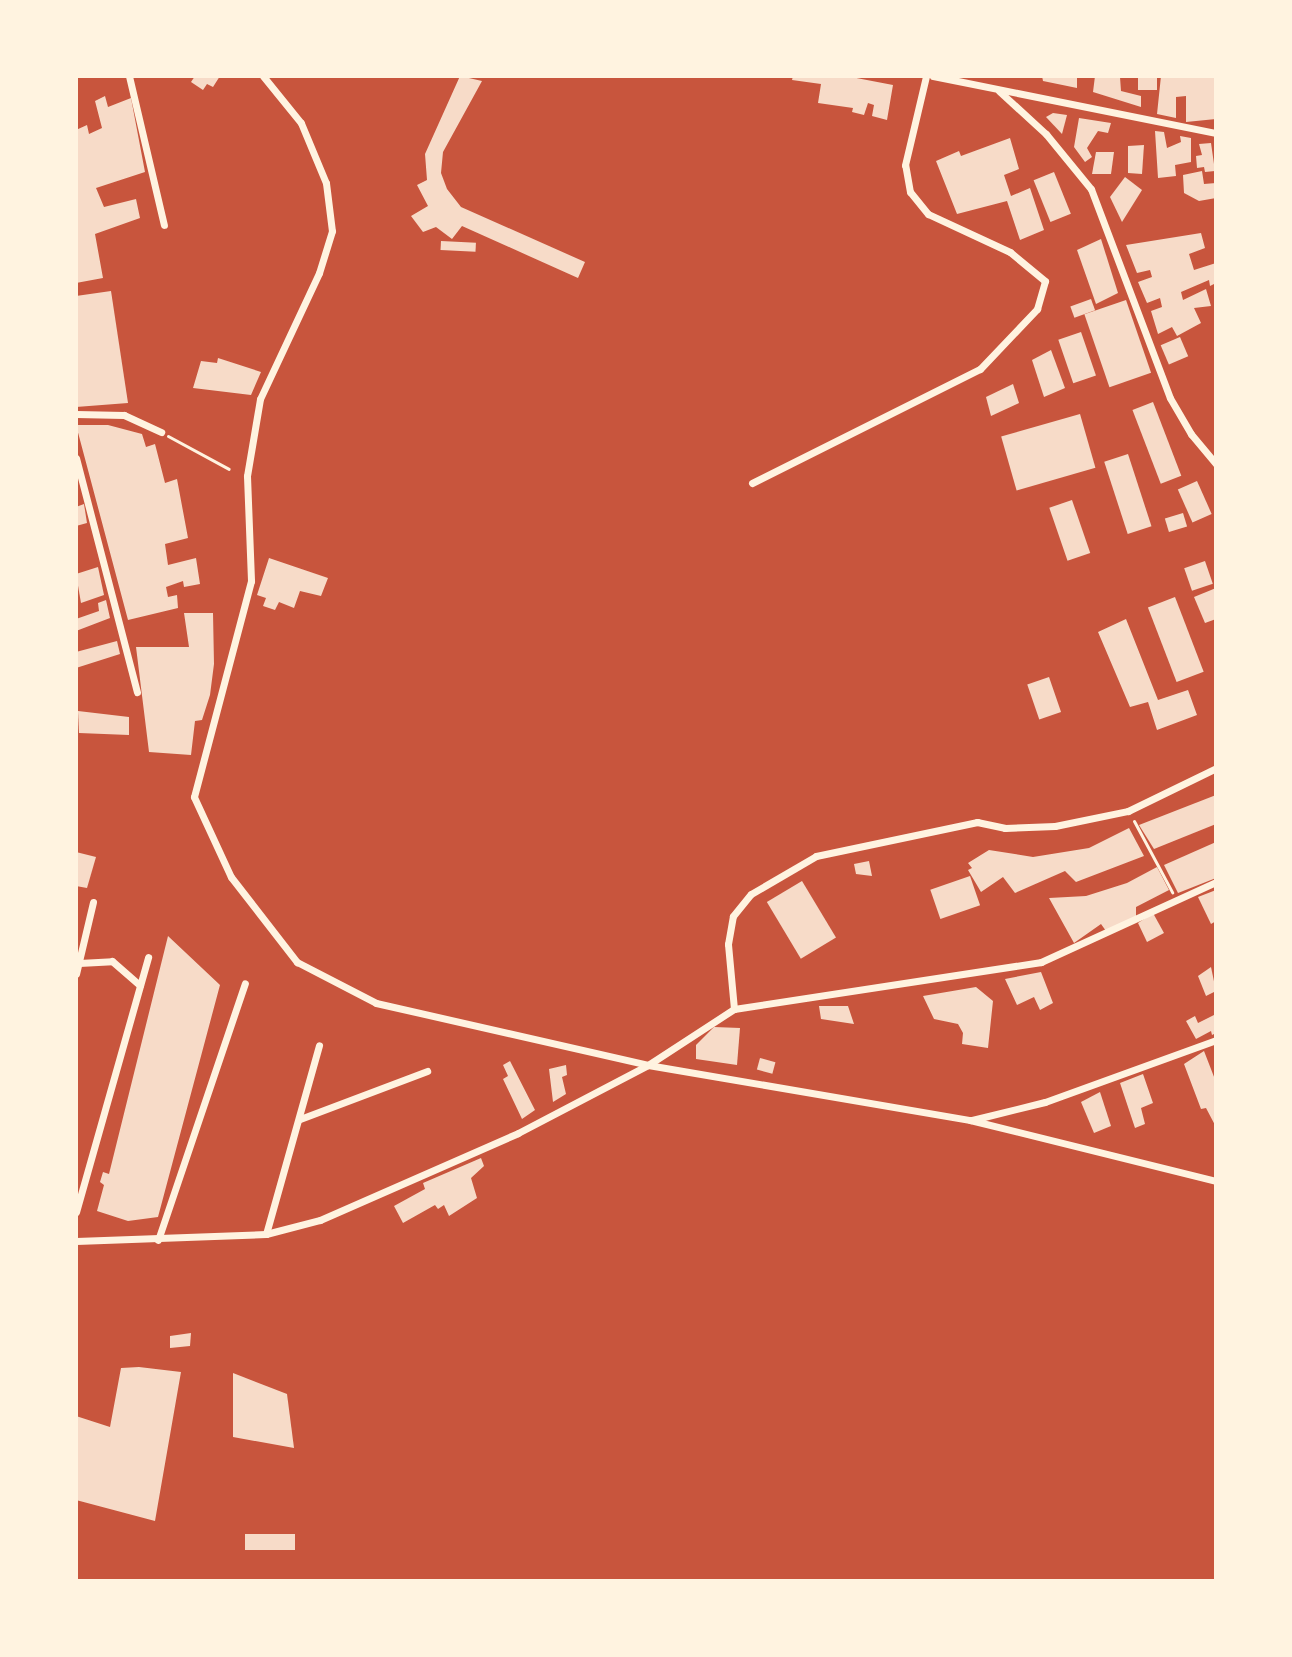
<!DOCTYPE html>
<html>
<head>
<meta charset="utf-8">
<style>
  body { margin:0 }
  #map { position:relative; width:1292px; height:1657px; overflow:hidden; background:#c8553d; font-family:"Golos Text",sans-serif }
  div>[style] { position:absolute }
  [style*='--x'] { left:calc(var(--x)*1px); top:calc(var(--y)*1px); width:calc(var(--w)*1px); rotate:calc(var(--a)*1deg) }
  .building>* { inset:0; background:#f7dbc8; transform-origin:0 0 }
  .path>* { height:3px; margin:-1.5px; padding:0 1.5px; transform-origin:1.5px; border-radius:1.5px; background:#fff3e0 }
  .minor>* { height:7px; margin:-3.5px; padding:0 3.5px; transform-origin:3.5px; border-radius:3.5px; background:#fff3e0 }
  span { translate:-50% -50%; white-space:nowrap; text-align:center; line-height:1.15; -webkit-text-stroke:8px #fff3e0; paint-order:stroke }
  .frame { position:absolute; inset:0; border:78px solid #fff3e0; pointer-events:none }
</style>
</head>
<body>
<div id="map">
  <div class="building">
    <div style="clip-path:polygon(195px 76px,220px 76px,213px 87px,207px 84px,203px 90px,191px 82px)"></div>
    <div style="clip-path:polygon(460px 76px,482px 81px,443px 152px,441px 173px,447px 189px,461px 207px,585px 262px,578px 278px,462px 226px,452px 239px,436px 227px,423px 232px,411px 216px,428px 206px,417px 185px,427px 180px,425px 154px)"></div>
    <div style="clip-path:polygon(793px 76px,846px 76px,893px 85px,887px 120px,872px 116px,874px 105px,868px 103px,864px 115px,852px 112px,853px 108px,818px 103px,821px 84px,792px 80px)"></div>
    <div style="clip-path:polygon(1042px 76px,1077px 76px,1077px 88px,1043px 81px)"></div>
    <div style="clip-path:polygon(1095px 76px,1120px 77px,1121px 91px,1141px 96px,1141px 107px,1093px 92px)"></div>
    <div style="left:1138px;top:76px;width:19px;height:14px"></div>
    <div style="clip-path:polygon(1161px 76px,1216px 76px,1216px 119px,1186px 122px,1186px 96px,1176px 97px,1176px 118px,1157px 114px)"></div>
    <div style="clip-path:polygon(105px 96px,108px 107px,131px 98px,145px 172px,96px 188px,104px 207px,136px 199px,140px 218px,95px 234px,103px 278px,76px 283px,76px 130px,87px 125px,89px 134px,102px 128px,95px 101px)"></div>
    <div style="clip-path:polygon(1053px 113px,1067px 115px,1062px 134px,1046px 117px)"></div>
    <div style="clip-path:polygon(1079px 118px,1111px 123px,1108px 133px,1098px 131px,1087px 148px,1092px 157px,1085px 162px,1074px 147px)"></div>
    <div style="clip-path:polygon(1155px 131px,1164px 132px,1167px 148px,1181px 142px,1180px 136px,1191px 138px,1191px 162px,1175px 165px,1176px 176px,1158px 178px)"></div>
    <div style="clip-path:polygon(1010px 138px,1019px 169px,1004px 175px,1011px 196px,1030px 188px,1044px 230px,1020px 240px,1007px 201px,957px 214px,936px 161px,959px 151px,961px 156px)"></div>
    <div style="clip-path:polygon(1211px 143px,1215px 171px,1205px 172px,1204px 167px,1197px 168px,1196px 156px,1202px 155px,1199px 144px)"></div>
    <div style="clip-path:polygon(1144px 145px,1142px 174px,1128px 173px,1128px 146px)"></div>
    <div style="clip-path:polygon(1096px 152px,1114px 152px,1111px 174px,1092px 174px)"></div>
    <div style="clip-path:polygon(1202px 171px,1204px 184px,1216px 183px,1216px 198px,1199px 201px,1184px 193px,1183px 175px)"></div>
    <div style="left:1054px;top:172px;width:45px;height:22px;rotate:68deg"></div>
    <div style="clip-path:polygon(1125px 177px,1142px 190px,1122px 222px,1110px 197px)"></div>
    <div style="clip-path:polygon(1201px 233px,1205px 248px,1189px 254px,1194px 270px,1216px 263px,1216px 283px,1210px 286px,1209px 280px,1181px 292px,1183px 300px,1206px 289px,1211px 306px,1194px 308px,1201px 323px,1177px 336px,1172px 327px,1158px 334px,1151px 311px,1162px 307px,1160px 298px,1147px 303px,1138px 282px,1152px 277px,1150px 270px,1137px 273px,1126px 245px)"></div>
    <div style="clip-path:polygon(1101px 239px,1118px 293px,1096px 304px,1077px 250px)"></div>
    <div style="left:441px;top:241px;width:35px;height:9px;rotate:3deg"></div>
    <div style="clip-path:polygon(111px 291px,128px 403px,76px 407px,76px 296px)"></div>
    <div style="left:1091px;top:299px;width:12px;height:22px;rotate:70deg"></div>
    <div style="left:1126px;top:300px;width:77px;height:44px;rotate:71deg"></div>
    <div style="left:1081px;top:332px;width:46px;height:24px;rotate:71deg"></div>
    <div style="left:1180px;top:337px;width:21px;height:21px;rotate:67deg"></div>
    <div style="clip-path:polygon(1051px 350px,1065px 388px,1044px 397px,1032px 360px)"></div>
    <div style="clip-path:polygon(218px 358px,261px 372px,251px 395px,193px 388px,201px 361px,217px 363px)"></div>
    <div style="clip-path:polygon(1013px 384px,1019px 403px,991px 416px,986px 397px)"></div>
    <div style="left:1153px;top:402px;width:79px;height:22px;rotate:69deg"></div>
    <div style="left:1080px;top:414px;width:56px;height:82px;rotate:74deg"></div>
    <div style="clip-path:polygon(76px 425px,108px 425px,142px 434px,146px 447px,155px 444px,165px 483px,177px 479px,188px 538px,165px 544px,168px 565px,196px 558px,200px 584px,184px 587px,183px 581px,166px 587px,168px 597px,177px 595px,178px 608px,128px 620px)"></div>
    <div style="left:1128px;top:454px;width:76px;height:25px;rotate:72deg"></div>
    <div style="left:1197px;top:481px;width:36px;height:21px;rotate:66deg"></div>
    <div style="left:1072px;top:500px;width:56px;height:24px;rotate:71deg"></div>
    <div style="clip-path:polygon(84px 504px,87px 523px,76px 526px,76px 507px)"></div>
    <div style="left:1183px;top:513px;width:14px;height:19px;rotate:73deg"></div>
    <div style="clip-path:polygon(269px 558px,328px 578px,321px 596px,300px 591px,294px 608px,279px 602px,275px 610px,263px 606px,266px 598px,257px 595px)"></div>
    <div style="left:1205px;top:561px;width:24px;height:22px;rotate:71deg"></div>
    <div style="clip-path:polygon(98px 567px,104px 595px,81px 603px,76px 574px)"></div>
    <div style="clip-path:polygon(1216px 588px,1216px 619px,1205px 623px,1194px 597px)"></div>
    <div style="left:1175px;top:597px;width:80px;height:29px;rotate:69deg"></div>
    <div style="clip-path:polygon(106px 600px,110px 618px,76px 631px,76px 619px,99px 611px,98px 603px)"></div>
    <div style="clip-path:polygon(184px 613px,213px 613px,214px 664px,210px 695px,202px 720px,195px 721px,191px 755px,149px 752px,136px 647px,189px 647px)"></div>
    <div style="clip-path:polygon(1126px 619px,1158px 700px,1188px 690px,1197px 715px,1157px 730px,1148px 702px,1130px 707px,1098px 632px)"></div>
    <div style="clip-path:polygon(117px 641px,120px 654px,76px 668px,76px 652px)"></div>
    <div style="left:1049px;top:677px;width:37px;height:23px;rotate:71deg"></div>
    <div style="clip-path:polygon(78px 711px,129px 717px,129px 735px,79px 733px)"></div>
    <div style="clip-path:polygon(1216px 795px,1216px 824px,1154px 849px,1139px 825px)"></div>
    <div style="clip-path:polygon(1129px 828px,1144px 856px,1076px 882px,1065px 871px,1015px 893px,1003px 877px,981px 892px,968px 870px,972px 868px,968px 863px,989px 850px,1033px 857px,1089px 848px)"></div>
    <div style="clip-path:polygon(1216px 842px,1216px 878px,1178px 893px,1164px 865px)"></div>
    <div style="clip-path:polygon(76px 852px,96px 857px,87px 888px,76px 886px)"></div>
    <div style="clip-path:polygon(869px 861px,872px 876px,856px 874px,854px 864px)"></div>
    <div style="clip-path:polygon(1157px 867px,1169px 890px,1136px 907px,1136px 917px,1106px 931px,1101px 924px,1074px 943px,1049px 898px,1086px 896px,1127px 883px)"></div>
    <div style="left:970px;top:876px;width:31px;height:42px;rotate:71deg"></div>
    <div style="left:802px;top:881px;width:66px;height:41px;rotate:59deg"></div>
    <div style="clip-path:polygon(1216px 890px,1216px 921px,1211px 924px,1198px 897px)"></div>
    <div style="clip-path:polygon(1153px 913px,1164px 933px,1147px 942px,1138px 923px)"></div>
    <div style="clip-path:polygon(168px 936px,220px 985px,158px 1217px,128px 1221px,97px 1211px,104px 1185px,100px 1182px,103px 1172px,109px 1174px)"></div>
    <div style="clip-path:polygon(1211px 967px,1216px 991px,1206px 996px,1198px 976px)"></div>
    <div style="clip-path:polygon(1041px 972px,1053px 1003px,1040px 1010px,1034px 997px,1017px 1005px,1005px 979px)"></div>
    <div style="clip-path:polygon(976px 987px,993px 1001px,988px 1048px,962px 1044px,963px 1033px,958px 1024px,934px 1019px,923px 996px)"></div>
    <div style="clip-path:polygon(819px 1006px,848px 1006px,854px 1024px,821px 1019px)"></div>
    <div style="clip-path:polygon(1216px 1014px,1216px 1033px,1212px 1035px,1211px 1031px,1196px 1039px,1186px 1021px,1195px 1016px,1198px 1023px)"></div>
    <div style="clip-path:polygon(714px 1027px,740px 1028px,737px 1065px,696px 1059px,696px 1045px)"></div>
    <div style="clip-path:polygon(1204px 1051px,1216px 1082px,1216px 1127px,1206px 1108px,1201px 1109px,1184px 1064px)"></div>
    <div style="left:760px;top:1058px;width:16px;height:12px;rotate:15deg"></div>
    <div style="clip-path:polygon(510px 1061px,535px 1110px,522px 1119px,503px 1079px,508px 1076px,503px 1065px)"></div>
    <div style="clip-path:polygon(566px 1065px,567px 1075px,562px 1077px,566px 1094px,553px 1102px,549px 1069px)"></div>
    <div style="clip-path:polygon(1143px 1074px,1153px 1103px,1141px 1108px,1145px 1124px,1135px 1128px,1120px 1083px)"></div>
    <div style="clip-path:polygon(1100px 1092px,1111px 1126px,1094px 1133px,1081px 1102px)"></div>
    <div style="clip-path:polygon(481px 1158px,484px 1166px,471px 1178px,477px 1198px,449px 1216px,444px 1205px,438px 1209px,435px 1205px,403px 1223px,394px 1206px,425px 1189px,423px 1183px)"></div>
    <div style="clip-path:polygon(191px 1333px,190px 1346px,170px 1348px,170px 1336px)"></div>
    <div style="clip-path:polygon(139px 1367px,181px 1372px,155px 1521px,76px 1500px,76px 1416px,110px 1427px,121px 1368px)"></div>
    <div style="clip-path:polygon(233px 1373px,287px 1394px,294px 1448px,233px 1437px)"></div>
    <div style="left:245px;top:1534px;width:50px;height:16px"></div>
  </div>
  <div class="path">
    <div style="--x:168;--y:436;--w:69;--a:28.4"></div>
    <div style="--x:1134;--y:821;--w:81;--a:61.8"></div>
  </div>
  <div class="minor">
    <div style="--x:129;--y:76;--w:153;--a:76.8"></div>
    <div style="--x:263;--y:76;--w:60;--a:51"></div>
    <div style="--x:301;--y:123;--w:65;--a:67.4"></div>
    <div style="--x:326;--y:183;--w:48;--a:82.9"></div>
    <div style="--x:332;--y:231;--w:44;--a:107.2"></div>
    <div style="--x:319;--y:273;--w:139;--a:115.1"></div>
    <div style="--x:260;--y:399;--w:78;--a:99.6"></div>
    <div style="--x:247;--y:476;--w:105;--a:87.8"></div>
    <div style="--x:251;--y:581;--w:223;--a:104.8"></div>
    <div style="--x:194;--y:797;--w:88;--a:65.2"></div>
    <div style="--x:231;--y:877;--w:108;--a:52.2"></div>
    <div style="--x:297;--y:962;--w:89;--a:27.4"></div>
    <div style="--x:376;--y:1003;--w:279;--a:12.8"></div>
    <div style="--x:648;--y:1065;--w:327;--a:9.7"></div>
    <div style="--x:970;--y:1120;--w:253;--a:13.9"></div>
    <div style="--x:933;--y:76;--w:289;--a:11.4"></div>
    <div style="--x:999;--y:91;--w:64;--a:42.5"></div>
    <div style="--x:1046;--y:134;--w:71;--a:50.7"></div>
    <div style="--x:1091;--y:189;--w:223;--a:69.3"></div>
    <div style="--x:1170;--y:398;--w:42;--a:59.7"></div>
    <div style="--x:1191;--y:434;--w:39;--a:50"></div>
    <div style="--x:76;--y:414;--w:48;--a:1.2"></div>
    <div style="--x:124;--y:415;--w:41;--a:24.7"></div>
    <div style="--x:76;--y:458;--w:242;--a:75.4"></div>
    <div style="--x:752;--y:483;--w:255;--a:-26.6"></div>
    <div style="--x:980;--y:369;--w:83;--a:-46.5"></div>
    <div style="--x:1037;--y:309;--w:29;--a:-74"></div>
    <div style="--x:1045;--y:281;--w:45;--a:-140.4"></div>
    <div style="--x:1010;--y:252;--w:90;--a:-155.1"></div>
    <div style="--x:928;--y:214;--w:28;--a:-129"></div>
    <div style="--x:910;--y:192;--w:27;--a:-100"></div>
    <div style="--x:905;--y:165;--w:91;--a:-76.7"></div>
    <div style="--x:79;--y:963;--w:33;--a:-3"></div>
    <div style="--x:112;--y:961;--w:37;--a:41"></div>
    <div style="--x:76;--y:974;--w:74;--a:-76.7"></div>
    <div style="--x:734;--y:1009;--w:311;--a:-8.7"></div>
    <div style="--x:1041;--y:962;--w:192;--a:-24.6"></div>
    <div style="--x:300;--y:1119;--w:136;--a:-20.7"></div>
    <div style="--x:972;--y:1120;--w:75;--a:-13.9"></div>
    <div style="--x:1045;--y:1102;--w:182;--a:-19.9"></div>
    <div style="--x:76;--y:1212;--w:265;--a:-74.2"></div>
    <div style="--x:266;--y:1234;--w:196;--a:-74.3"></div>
    <div style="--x:158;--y:1240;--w:271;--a:-71.3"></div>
    <div style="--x:76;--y:1241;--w:190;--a:-2.1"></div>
    <div style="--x:266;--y:1234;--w:56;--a:-14.5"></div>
    <div style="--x:320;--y:1220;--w:216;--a:-23.7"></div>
    <div style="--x:518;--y:1133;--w:147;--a:-27.6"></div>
    <div style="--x:648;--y:1065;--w:103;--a:-33.1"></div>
    <div style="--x:734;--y:1009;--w:65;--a:-95.3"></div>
    <div style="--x:728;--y:944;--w:28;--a:-80"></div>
    <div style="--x:733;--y:916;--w:28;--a:-51"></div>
    <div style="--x:751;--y:894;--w:75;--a:-30.3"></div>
    <div style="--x:816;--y:856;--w:165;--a:-11.9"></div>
    <div style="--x:977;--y:822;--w:29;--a:12"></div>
    <div style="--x:1005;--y:828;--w:50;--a:-2.3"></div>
    <div style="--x:1055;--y:826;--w:75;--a:-11.6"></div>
    <div style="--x:1128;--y:811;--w:98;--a:-26"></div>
  </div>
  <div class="frame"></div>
</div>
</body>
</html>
